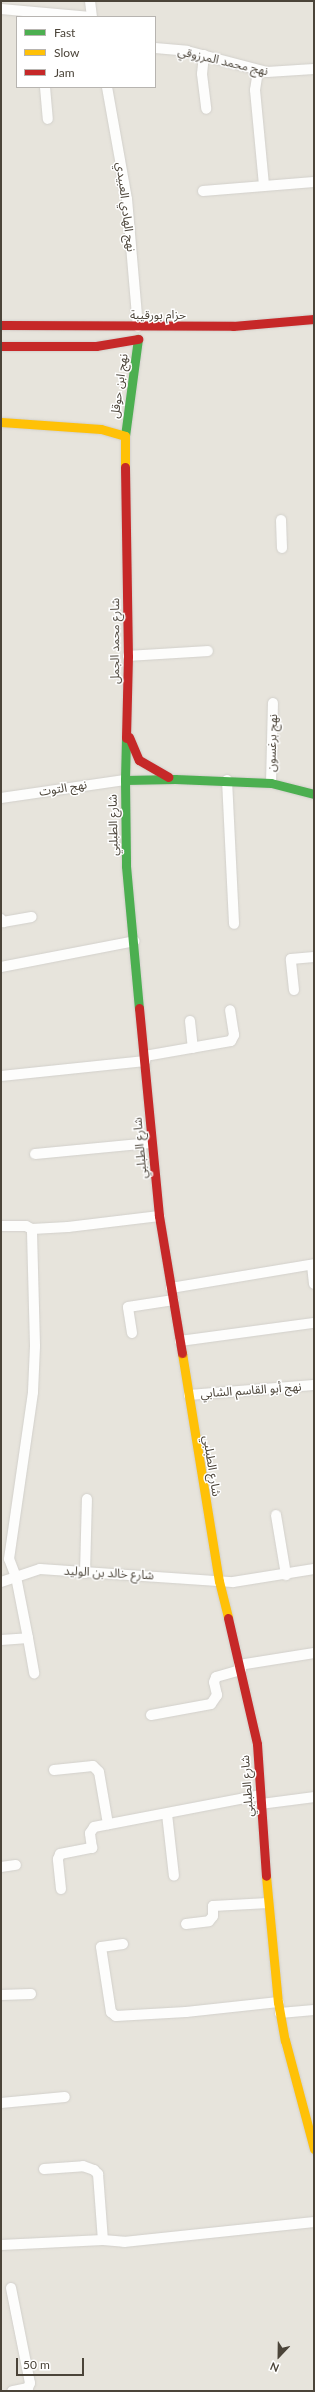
<!DOCTYPE html>
<html>
<head>
<meta charset="utf-8">
<style>
  body { margin:0 }
  #map { position:relative; width:315px; height:2392px; overflow:hidden; background:#f4f2ee; font-family:Lato,"Noto Sans Arabic",sans-serif }
  div>[style] { position:absolute }
  [style*='--x'] { left:calc(var(--x)*1px); top:calc(var(--y)*1px); width:calc(var(--w)*1px); rotate:calc(var(--a)*1deg) }
  .residential>* { inset:0; background:#e7e4dc }
  .roads { filter:drop-shadow(0 0 1px #d2d0cb) drop-shadow(0 0 1px #d2d0cb) }
  .street>* { height:10px; margin:-5px; padding:0 5px; transform-origin:5px; border-radius:5px; background:#fdfdfc }
  .fast>* { height:9px; margin:-4.5px; padding:0 4.5px; transform-origin:4.5px; border-radius:4.5px; background:#4caf50 }
  .slow>* { height:9px; margin:-4.5px; padding:0 4.5px; transform-origin:4.5px; border-radius:4.5px; background:#ffc107 }
  .jam>* { height:9px; margin:-4.5px; padding:0 4.5px; transform-origin:4.5px; border-radius:4.5px; background:#c62828 }
  span { translate:-50% -50%; white-space:nowrap; text-align:center; line-height:1.15; -webkit-text-stroke:3px #fff; paint-order:stroke }
  .street-label { font-size:12px; color:#4b4439 }
  .frame { position:absolute; inset:0; border:2px solid #4b4439; pointer-events:none }
  .legend { position:absolute; left:16px; top:16px; width:140px; height:72px; box-sizing:border-box; background:#fff; border:1px solid #b7b4b0; margin:0; padding:5px 7px; list-style:none; font-size:12px; color:#4b4439 }
  .legend li { display:flex; align-items:center; gap:8px; height:20px }
  .legend b { width:20px; border:1px solid #b7b4b0 }
  .north { position:absolute; left:259px; top:2336px; width:40px; height:40px; -webkit-text-stroke:3px #fff; paint-order:stroke; rotate:202deg; font-size:11px; font-weight:700; line-height:16px; text-align:center; color:#4b4439 }
  .north::after { content:''; display:block; margin:auto; width:14px; height:18px; background:#4b4439; clip-path:polygon(50% 0,100% 100%,50% 72%,0 100%) }
  .scale { position:absolute; left:16px; top:2358px; width:68px; height:18px; box-sizing:border-box; border:2px solid #4b4439; border-top:0; padding-left:5px; font-size:12px; line-height:14px; white-space:nowrap; color:#4b4439; -webkit-text-stroke:3px #fff; paint-order:stroke }
</style>
</head>
<body>
<div id="map">
  <div class="residential">
    <div style="clip-path:polygon(evenodd,1px 1px,314px 1px,314px 2391px,1px 2391px,1px 1px,17px 17px,155px 17px,155px 87px,17px 87px,17px 17px)"></div>
  </div>
  <div class="roads">
    <div class="street">
      <div style="--x:90;--y:1;--w:16;--a:83"></div>
      <div style="--x:1;--y:9;--w:90;--a:5.1"></div>
      <div style="--x:155;--y:48;--w:32;--a:5"></div>
      <div style="--x:187;--y:51;--w:83;--a:14.7"></div>
      <div style="--x:267;--y:72;--w:47;--a:-3.7"></div>
      <div style="--x:204;--y:55;--w:19;--a:96"></div>
      <div style="--x:202;--y:74;--w:35;--a:83"></div>
      <div style="--x:258;--y:71;--w:19;--a:99"></div>
      <div style="--x:255;--y:90;--w:96;--a:84.6"></div>
      <div style="--x:45;--y:87;--w:32;--a:85"></div>
      <div style="--x:107;--y:87;--w:114;--a:79.9"></div>
      <div style="--x:127;--y:199;--w:128;--a:85.1"></div>
      <div style="--x:203;--y:191;--w:111;--a:-4.6"></div>
      <div style="--x:281;--y:520;--w:28;--a:88"></div>
      <div style="--x:128;--y:656;--w:80;--a:-3.6"></div>
      <div style="--x:227;--y:780;--w:144;--a:87.2"></div>
      <div style="--x:271;--y:783;--w:80;--a:-88.6"></div>
      <div style="--x:1;--y:798;--w:125;--a:-8.3"></div>
      <div style="--x:1;--y:919;--w:4;--a:56"></div>
      <div style="--x:3;--y:922;--w:29;--a:-10"></div>
      <div style="--x:1;--y:967;--w:136;--a:-11"></div>
      <div style="--x:294;--y:990;--w:31;--a:-96"></div>
      <div style="--x:291;--y:959;--w:23;--a:-5"></div>
      <div style="--x:190;--y:1021;--w:27;--a:84"></div>
      <div style="--x:145;--y:1056;--w:87;--a:-9.9"></div>
      <div style="--x:231;--y:1041;--w:7;--a:-63"></div>
      <div style="--x:234;--y:1035;--w:25;--a:-99"></div>
      <div style="--x:1;--y:1076;--w:145;--a:-5.9"></div>
      <div style="--x:35;--y:1154;--w:116;--a:-5.5"></div>
      <div style="--x:1;--y:1226;--w:25;--a:0"></div>
      <div style="--x:26;--y:1226;--w:7;--a:27"></div>
      <div style="--x:32;--y:1229;--w:36;--a:-3"></div>
      <div style="--x:68;--y:1227;--w:92;--a:-6.9"></div>
      <div style="--x:312;--y:1265;--w:19;--a:84"></div>
      <div style="--x:171;--y:1288;--w:145;--a:-9.5"></div>
      <div style="--x:132;--y:1333;--w:26;--a:-99"></div>
      <div style="--x:128;--y:1307;--w:46;--a:-8.8"></div>
      <div style="--x:180;--y:1341;--w:135;--a:-7.7"></div>
      <div style="--x:189;--y:1395;--w:125;--a:-4.6"></div>
      <div style="--x:276;--y:1515;--w:61;--a:80.5"></div>
      <div style="--x:85;--y:1573;--w:74;--a:-88.5"></div>
      <div style="--x:1;--y:1582;--w:41;--a:-18.4"></div>
      <div style="--x:40;--y:1569;--w:193;--a:3.9"></div>
      <div style="--x:233;--y:1582;--w:82;--a:-9.1"></div>
      <div style="--x:28;--y:1638;--w:36;--a:80"></div>
      <div style="--x:1;--y:1640;--w:27;--a:-4"></div>
      <div style="--x:28;--y:1638;--w:62;--a:-101.1"></div>
      <div style="--x:16;--y:1577;--w:19;--a:-111"></div>
      <div style="--x:9;--y:1559;--w:169;--a:-81.8"></div>
      <div style="--x:33;--y:1392;--w:46;--a:-87.5"></div>
      <div style="--x:35;--y:1346;--w:117;--a:-91.5"></div>
      <div style="--x:239;--y:1665;--w:76;--a:-9.1"></div>
      <div style="--x:151;--y:1715;--w:61;--a:-10.4"></div>
      <div style="--x:211;--y:1704;--w:11;--a:-56"></div>
      <div style="--x:217;--y:1695;--w:13;--a:-103"></div>
      <div style="--x:214;--y:1682;--w:5;--a:-68"></div>
      <div style="--x:216;--y:1677;--w:26;--a:-16"></div>
      <div style="--x:54;--y:1770;--w:39;--a:-6"></div>
      <div style="--x:93;--y:1766;--w:8;--a:45"></div>
      <div style="--x:99;--y:1772;--w:53;--a:80.2"></div>
      <div style="--x:261;--y:1804;--w:53;--a:-7.5"></div>
      <div style="--x:167;--y:1814;--w:62;--a:83.6"></div>
      <div style="--x:1;--y:1867;--w:15;--a:-8"></div>
      <div style="--x:61;--y:1889;--w:30;--a:-96"></div>
      <div style="--x:58;--y:1859;--w:5;--a:-68"></div>
      <div style="--x:60;--y:1854;--w:33;--a:-11"></div>
      <div style="--x:92;--y:1848;--w:15;--a:-98"></div>
      <div style="--x:90;--y:1833;--w:7;--a:-56"></div>
      <div style="--x:94;--y:1827;--w:169;--a:-10.9"></div>
      <div style="--x:186;--y:1924;--w:23;--a:-7"></div>
      <div style="--x:209;--y:1921;--w:6;--a:-51"></div>
      <div style="--x:213;--y:1916;--w:10;--a:-90"></div>
      <div style="--x:213;--y:1906;--w:55;--a:-3.1"></div>
      <div style="--x:123;--y:1944;--w:22;--a:172"></div>
      <div style="--x:101;--y:1947;--w:66;--a:81.3"></div>
      <div style="--x:111;--y:2012;--w:6;--a:39"></div>
      <div style="--x:116;--y:2016;--w:70;--a:-3.3"></div>
      <div style="--x:186;--y:2012;--w:93;--a:-6.2"></div>
      <div style="--x:1;--y:1995;--w:30;--a:-2"></div>
      <div style="--x:280;--y:2013;--w:34;--a:-5"></div>
      <div style="--x:1;--y:2103;--w:64;--a:-5.4"></div>
      <div style="--x:44;--y:2169;--w:39;--a:-4"></div>
      <div style="--x:83;--y:2166;--w:12;--a:20"></div>
      <div style="--x:94;--y:2170;--w:6;--a:45"></div>
      <div style="--x:98;--y:2174;--w:66;--a:85.7"></div>
      <div style="--x:1;--y:2245;--w:102;--a:-2.8"></div>
      <div style="--x:103;--y:2240;--w:21;--a:5"></div>
      <div style="--x:124;--y:2242;--w:191;--a:-6"></div>
      <div style="--x:11;--y:2288;--w:97;--a:78.7"></div>
      <div style="--x:30;--y:2383;--w:5;--a:112"></div>
      <div style="--x:28;--y:2388;--w:16;--a:169"></div>
    </div>
    <div class="fast">
      <div style="--x:125;--y:436;--w:98;--a:-82.4"></div>
      <div style="--x:126;--y:738;--w:42;--a:91.4"></div>
      <div style="--x:125;--y:780;--w:50;--a:-1.1"></div>
      <div style="--x:175;--y:779;--w:96;--a:2.4"></div>
      <div style="--x:271;--y:783;--w:44;--a:14.3"></div>
      <div style="--x:125;--y:780;--w:86;--a:89.3"></div>
      <div style="--x:126;--y:866;--w:143;--a:84.8"></div>
    </div>
    <div class="slow">
      <div style="--x:1;--y:422;--w:100;--a:4"></div>
      <div style="--x:101;--y:429;--w:25;--a:16"></div>
      <div style="--x:125;--y:436;--w:31;--a:90"></div>
      <div style="--x:182;--y:1353;--w:231;--a:80.8"></div>
      <div style="--x:219;--y:1581;--w:38;--a:76"></div>
      <div style="--x:266;--y:1876;--w:127;--a:84.6"></div>
      <div style="--x:278;--y:2002;--w:39;--a:80"></div>
      <div style="--x:285;--y:2040;--w:113;--a:75.1"></div>
    </div>
    <div class="jam">
      <div style="--x:1;--y:325;--w:232;--a:0.2"></div>
      <div style="--x:233;--y:326;--w:81;--a:-4.9"></div>
      <div style="--x:1;--y:346;--w:95;--a:0"></div>
      <div style="--x:96;--y:346;--w:43;--a:-9.5"></div>
      <div style="--x:125;--y:467;--w:189;--a:89.1"></div>
      <div style="--x:128;--y:656;--w:82;--a:91.4"></div>
      <div style="--x:129;--y:737;--w:25;--a:67"></div>
      <div style="--x:139;--y:760;--w:34;--a:30"></div>
      <div style="--x:139;--y:1008;--w:209;--a:84.5"></div>
      <div style="--x:159;--y:1216;--w:139;--a:80.5"></div>
      <div style="--x:228;--y:1618;--w:129;--a:77"></div>
      <div style="--x:257;--y:1744;--w:132;--a:86.1"></div>
    </div>
  </div>
  <div class="street-label">
    <span style="left:223px;top:61px;rotate:13deg">نهج محمد المرزوقي</span>
    <span style="left:126px;top:207px;rotate:83deg">نهج الهادي العبيدي</span>
    <span style="left:158px;top:315px">حزام بورقيبة</span>
    <span style="left:119px;top:386px;rotate:-82deg">نهج ابن حوقل</span>
    <span style="left:115px;top:641px;rotate:-90deg">شارع محمد الجمل</span>
    <span style="left:272px;top:743px;rotate:-88deg">نهج برغسون</span>
    <span style="left:63px;top:788px;rotate:-9deg">نهج التوت</span>
    <span style="left:113px;top:825px;rotate:-91deg">شارع الطبلبي</span>
    <span style="left:140px;top:1148px;rotate:-95deg">شارع الطبلبي</span>
    <span style="left:251px;top:1390px;rotate:-4deg">نهج أبو القاسم الشابي</span>
    <span style="left:212px;top:1466px;rotate:81deg">شارع الطبلبي</span>
    <span style="left:109px;top:1573px;rotate:3deg">شارع خالد بن الوليد</span>
    <span style="left:247px;top:1786px;rotate:-94deg">شارع الطبلبي</span>
  </div>
  <div class="frame"></div>
  <ul class="legend">
  <li><b style="height:5px;background:#4caf50"></b>Fast</li>
  <li><b style="height:5px;background:#ffc107"></b>Slow</li>
  <li><b style="height:5px;background:#c62828"></b>Jam</li>
  </ul>
  <div class="north">N</div>
  <div class="scale">50 m</div>
</div>
</body>
</html>
